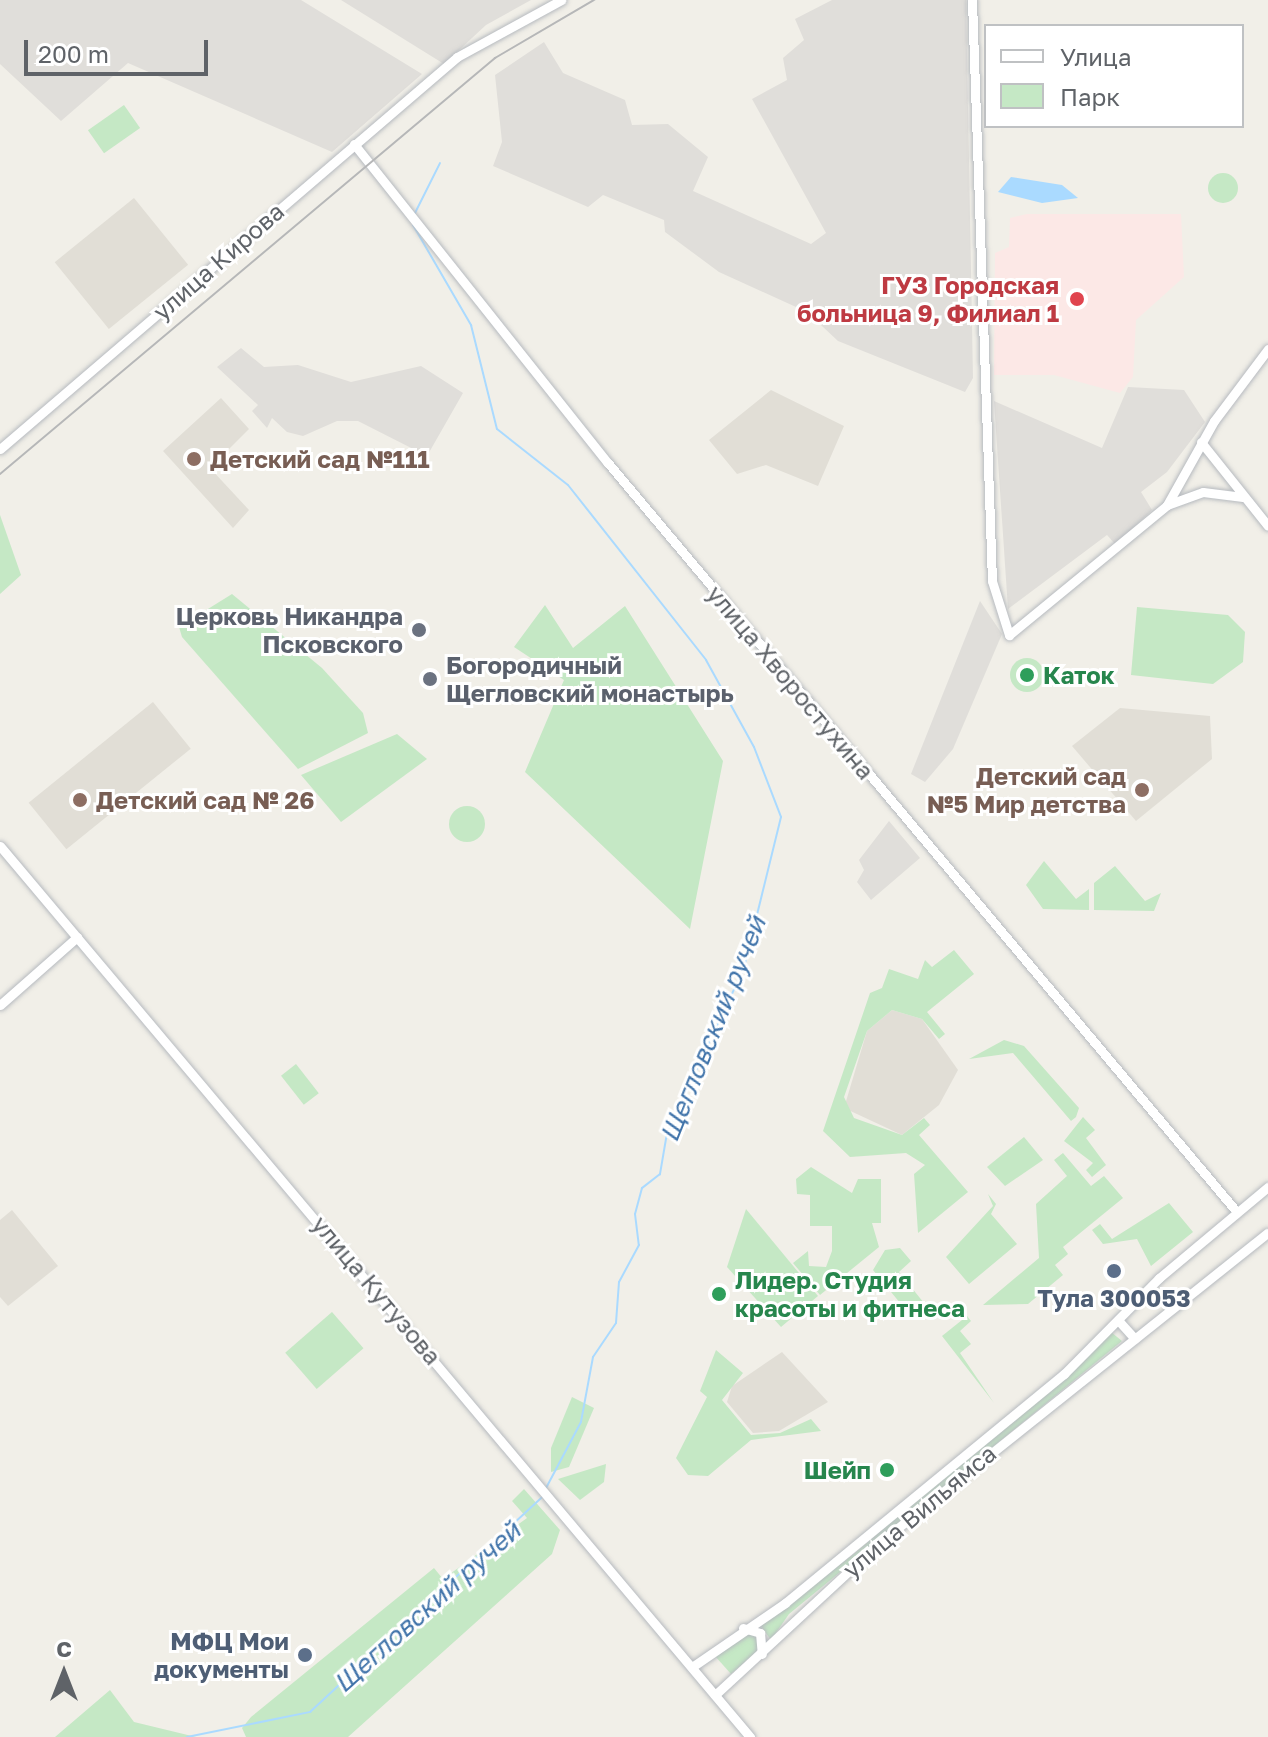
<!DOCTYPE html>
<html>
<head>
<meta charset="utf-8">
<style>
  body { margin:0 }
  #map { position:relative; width:1268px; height:1737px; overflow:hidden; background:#f1efe8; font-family:"Golos Text",sans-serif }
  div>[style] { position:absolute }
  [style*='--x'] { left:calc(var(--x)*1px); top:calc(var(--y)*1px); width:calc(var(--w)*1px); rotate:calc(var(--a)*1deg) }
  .industrial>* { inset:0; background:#e0deda }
  .education>* { inset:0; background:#e1ded6; transform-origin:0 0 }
  .medical>* { inset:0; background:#fce8e6 }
  .green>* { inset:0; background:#c5e8c5; transform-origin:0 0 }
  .round { border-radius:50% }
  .water>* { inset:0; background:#aadaff }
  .stream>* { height:2px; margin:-1px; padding:0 1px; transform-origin:1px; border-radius:1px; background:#aadaff }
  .roads { filter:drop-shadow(0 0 2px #b6babf) drop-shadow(0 0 2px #b6babf) }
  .secondary>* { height:9px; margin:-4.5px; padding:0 4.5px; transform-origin:4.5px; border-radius:4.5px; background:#fff }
  .tram>* { height:2px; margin:-1px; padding:0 1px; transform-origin:1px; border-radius:1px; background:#b6b7b8 }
  .dots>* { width:22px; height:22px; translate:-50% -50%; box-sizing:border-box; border:4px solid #fff; border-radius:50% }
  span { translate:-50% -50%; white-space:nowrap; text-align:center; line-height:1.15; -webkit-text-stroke:6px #fff; paint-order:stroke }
  .street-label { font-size:24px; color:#5f6368 }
  .health-label { font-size:24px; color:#be3a42; font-weight:700 }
  .right { translate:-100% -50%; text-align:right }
  .education-label { font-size:24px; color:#785e54; font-weight:700 }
  .left { translate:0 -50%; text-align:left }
  .worship-label { font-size:24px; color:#5b616d; font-weight:700 }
  .leisure-label { font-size:24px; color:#27864d; font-weight:700 }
  .service-label { font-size:24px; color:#4e5e75; font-weight:700 }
  .water-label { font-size:26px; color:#4174aa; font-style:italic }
  .legend { position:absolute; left:984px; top:24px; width:260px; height:104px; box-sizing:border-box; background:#fff; border:2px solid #bfc1c3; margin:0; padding:10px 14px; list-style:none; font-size:24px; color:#5f6368 }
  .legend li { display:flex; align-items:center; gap:16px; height:40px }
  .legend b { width:40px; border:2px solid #bfc1c3 }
  .north { position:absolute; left:24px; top:1633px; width:80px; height:80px; -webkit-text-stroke:6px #fff; paint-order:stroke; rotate:0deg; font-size:22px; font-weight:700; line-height:32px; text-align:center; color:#5f6368 }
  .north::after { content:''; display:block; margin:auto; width:28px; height:36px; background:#5f6368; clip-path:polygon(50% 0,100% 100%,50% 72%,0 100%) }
  .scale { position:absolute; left:24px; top:40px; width:184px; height:36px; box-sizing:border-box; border:4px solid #5f6368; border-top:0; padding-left:10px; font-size:24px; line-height:28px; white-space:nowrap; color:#5f6368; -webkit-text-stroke:6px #fff; paint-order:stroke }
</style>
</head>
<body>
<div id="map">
  <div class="industrial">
    <div style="clip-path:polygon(0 0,301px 0,422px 74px,332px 152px,128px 63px,61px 121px,0 64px)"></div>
    <div style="clip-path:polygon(341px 0,531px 0,486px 25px,444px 64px)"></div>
    <div style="clip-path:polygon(832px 0,966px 0,973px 378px,965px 392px,838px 341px,807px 312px,719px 272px,665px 232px,664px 220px,603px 195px,588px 207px,493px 166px,502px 142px,495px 75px,544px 42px,563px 73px,625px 100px,632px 125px,668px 124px,708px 157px,693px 191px,811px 244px,826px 233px,752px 99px,787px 80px,783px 58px,804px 40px,795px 19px)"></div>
    <div style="clip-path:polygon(241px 348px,264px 367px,298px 365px,351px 382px,421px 366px,463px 393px,427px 456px,358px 421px,337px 421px,303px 436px,287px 432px,272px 418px,267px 428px,252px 411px,258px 405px,217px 367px)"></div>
    <div style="clip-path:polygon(1128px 387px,1184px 390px,1205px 422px,1167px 472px,1141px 492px,1152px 510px,1116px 545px,1107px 535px,1008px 609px,994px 401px,1102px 448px)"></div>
    <div style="clip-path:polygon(980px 601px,1002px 634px,953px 749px,925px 782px,911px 774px)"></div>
    <div style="clip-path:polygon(889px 821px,920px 858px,871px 900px,857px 882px,864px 870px,859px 860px)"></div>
  </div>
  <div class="education">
    <div style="left:134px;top:198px;width:86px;height:102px;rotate:51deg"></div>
    <div style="clip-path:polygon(771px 390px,844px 426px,818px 486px,766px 465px,737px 474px,709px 440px)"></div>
    <div style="clip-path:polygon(221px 398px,249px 429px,210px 468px,249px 510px,233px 528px,163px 451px)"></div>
    <div style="left:153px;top:702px;width:60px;height:160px;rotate:51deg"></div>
    <div style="clip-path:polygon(1120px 708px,1210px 716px,1212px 759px,1136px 821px,1072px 746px)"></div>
    <div style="clip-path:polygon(892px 1010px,922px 1019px,958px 1070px,939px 1105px,902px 1135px,844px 1108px,867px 1031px)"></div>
    <div style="clip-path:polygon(12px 1210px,58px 1266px,8px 1306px,0 1297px,0 1220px)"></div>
    <div style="clip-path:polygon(782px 1352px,828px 1402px,779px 1431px,753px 1433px,727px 1402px,732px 1386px)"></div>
  </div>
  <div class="medical">
    <div style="clip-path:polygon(1027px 214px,1181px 214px,1184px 277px,1136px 320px,1133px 377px,1120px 393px,1054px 375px,994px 375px,995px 253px,1009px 247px,1010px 218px)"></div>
  </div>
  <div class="green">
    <div style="left:124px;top:105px;width:28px;height:44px;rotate:55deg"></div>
    <div class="round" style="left:1208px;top:173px;width:30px;height:30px"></div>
    <div style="clip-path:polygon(0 515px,21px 575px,0 594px)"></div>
    <div style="clip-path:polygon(232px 594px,322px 668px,363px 713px,368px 733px,298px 769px,182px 637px,179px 627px)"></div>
    <div style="clip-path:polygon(545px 605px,573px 648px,625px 606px,723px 761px,690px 929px,525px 772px,564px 680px,514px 647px)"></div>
    <div style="clip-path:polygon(1137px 607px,1228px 615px,1245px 632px,1243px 662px,1213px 684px,1131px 675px)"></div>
    <div class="round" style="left:1010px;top:658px;width:34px;height:34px"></div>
    <div style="clip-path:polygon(397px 734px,427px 759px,341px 822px,301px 775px)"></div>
    <div class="round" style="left:449px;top:806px;width:36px;height:36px"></div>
    <div style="clip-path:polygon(1044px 861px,1076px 899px,1089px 889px,1089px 910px,1043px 909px,1026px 885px)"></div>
    <div style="clip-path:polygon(1115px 866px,1145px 901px,1161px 893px,1154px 911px,1094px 910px,1094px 883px)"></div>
    <div style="clip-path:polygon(954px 950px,974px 974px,927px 1012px,945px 1034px,939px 1039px,922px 1019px,892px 1010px,867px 1031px,844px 1097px,854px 1118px,902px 1135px,924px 1118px,930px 1125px,919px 1135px,968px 1192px,918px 1233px,914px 1174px,925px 1165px,906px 1153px,850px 1157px,823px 1131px,870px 993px,882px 988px,889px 969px,918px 979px,925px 960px,932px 967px)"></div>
    <div style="clip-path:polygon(1004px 1040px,1024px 1046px,1079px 1108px,1076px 1117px,1071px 1121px,1013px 1053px,969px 1059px)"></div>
    <div style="left:296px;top:1064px;width:37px;height:19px;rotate:52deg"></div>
    <div style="clip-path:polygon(1083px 1117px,1095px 1130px,1086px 1138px,1106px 1165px,1092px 1177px,1086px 1170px,1093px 1163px,1064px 1141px)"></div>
    <div style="clip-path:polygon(1024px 1137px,1043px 1160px,1005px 1186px,987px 1167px)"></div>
    <div style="clip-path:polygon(1063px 1153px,1091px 1186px,1104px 1176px,1123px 1198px,1063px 1247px,1068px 1254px,1055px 1265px,1063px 1275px,1028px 1304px,983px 1305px,1039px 1258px,1036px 1204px,1067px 1176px,1054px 1160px)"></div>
    <div style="clip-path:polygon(811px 1167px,852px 1193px,858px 1179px,881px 1179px,881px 1223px,872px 1223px,879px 1247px,820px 1295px,793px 1263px,808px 1251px,809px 1266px,826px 1267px,832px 1251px,832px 1226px,810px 1226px,810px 1195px,797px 1194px,796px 1179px)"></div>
    <div style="clip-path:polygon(988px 1194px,996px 1204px,991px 1214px,1017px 1244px,969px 1284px,946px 1257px,993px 1206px)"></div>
    <div style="clip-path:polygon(1169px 1203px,1193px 1232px,1151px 1266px,1137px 1239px,1103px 1244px,1092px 1230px,1100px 1224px,1112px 1239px)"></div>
    <div style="clip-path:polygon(746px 1209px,818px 1296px,781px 1327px,727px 1267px)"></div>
    <div style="clip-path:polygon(900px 1248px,911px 1261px,899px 1272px,928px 1308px,914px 1320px,873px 1270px,885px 1250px)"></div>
    <div style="left:332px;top:1312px;width:48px;height:62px;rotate:49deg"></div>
    <div style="clip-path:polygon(967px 1316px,971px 1321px,960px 1331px,971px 1344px,960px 1353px,994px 1403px,942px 1336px)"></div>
    <div style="clip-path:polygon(1111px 1332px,1122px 1341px,789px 1614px,771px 1640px,758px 1622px,854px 1554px)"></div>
    <div style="clip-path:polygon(716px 1350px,743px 1373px,722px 1400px,751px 1435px,780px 1433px,811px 1419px,821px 1431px,751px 1440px,708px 1476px,688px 1475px,676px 1458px,707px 1397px,700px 1391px)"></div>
    <div style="clip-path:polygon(572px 1397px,594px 1408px,569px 1467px,551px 1472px,551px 1448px)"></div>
    <div style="clip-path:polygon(606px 1464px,604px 1482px,580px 1500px,558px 1479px)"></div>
    <div style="clip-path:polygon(524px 1489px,560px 1530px,552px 1554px,348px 1737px,246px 1737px,242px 1728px,251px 1717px,434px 1568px,443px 1579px,527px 1518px,512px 1501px)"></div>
    <div style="clip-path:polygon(742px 1632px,754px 1632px,761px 1648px,731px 1674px,715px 1656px)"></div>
    <div style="clip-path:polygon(110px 1690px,134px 1722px,196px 1737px,55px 1737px)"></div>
  </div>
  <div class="water">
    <div style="clip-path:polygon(1011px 177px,1062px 185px,1078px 198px,1042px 203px,998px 192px)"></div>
  </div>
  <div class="stream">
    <div style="--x:414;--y:215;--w:58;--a:-63.4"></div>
    <div style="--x:413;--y:225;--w:116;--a:59.9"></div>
    <div style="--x:471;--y:325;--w:107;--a:76"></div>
    <div style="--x:497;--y:429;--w:90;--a:38.3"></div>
    <div style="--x:568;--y:485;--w:223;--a:51.7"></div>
    <div style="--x:706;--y:660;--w:99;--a:61.1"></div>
    <div style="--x:754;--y:747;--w:75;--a:68.9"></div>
    <div style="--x:781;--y:817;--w:155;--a:103.8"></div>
    <div style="--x:744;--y:968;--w:182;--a:115"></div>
    <div style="--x:667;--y:1133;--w:42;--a:99.7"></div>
    <div style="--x:660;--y:1174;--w:23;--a:142"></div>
    <div style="--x:642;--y:1188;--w:27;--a:105"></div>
    <div style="--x:635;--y:1214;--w:31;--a:83"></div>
    <div style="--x:639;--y:1245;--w:42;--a:118.4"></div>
    <div style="--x:619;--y:1282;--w:41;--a:94.2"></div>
    <div style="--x:616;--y:1323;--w:41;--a:124.1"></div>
    <div style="--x:593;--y:1357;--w:66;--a:100.5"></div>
    <div style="--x:581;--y:1422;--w:77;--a:117.9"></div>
    <div style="--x:187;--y:1737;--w:126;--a:-11.5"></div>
    <div style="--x:310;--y:1712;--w:318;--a:-42.8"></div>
  </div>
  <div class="roads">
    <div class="secondary">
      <div style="--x:972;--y:0;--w:581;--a:88.03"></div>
      <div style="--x:992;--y:581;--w:57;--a:72.5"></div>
      <div style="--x:1009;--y:635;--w:205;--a:-39.4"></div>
      <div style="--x:1167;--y:505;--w:96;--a:-60.8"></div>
      <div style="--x:1214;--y:421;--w:90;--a:-53.1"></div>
      <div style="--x:354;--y:144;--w:408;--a:51.5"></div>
      <div style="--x:608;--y:463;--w:978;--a:49.98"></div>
      <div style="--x:1201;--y:442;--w:107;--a:51.4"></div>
      <div style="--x:0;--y:449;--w:602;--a:-40.62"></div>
      <div style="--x:457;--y:57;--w:119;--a:-28.7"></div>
      <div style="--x:1167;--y:505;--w:38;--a:-20"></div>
      <div style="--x:1203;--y:492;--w:40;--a:7.1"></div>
      <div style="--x:0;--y:846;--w:1165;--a:49.91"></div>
      <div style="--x:0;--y:1005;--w:103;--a:-41.4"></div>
      <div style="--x:1118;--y:1320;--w:25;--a:48"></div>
      <div style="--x:743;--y:1628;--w:18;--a:16"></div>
      <div style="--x:760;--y:1633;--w:21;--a:85"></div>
      <div style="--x:692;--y:1667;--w:113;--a:-34.5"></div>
      <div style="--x:785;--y:1603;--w:361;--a:-39.4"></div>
      <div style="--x:1064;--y:1374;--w:135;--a:-45.3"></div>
      <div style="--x:1159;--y:1278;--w:142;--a:-39.9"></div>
      <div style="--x:715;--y:1695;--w:224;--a:-42.8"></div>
      <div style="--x:879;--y:1543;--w:497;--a:-38.6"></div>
    </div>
  </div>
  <div class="tram">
    <div style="--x:0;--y:474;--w:647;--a:-40.04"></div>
    <div style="--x:495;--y:58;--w:115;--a:-30.4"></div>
  </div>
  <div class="dots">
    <div style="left:1077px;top:299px;background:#e0444e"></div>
    <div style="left:194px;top:459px;background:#8d6e63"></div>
    <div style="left:419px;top:630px;background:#6b7280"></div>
    <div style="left:1027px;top:675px;background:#2e9e5b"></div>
    <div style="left:430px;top:679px;background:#6b7280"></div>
    <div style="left:1142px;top:790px;background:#8d6e63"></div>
    <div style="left:80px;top:800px;background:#8d6e63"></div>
    <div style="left:1114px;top:1271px;background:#5c6f8a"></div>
    <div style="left:719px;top:1294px;background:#2e9e5b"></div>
    <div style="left:887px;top:1470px;background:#2e9e5b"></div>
    <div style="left:305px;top:1655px;background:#5c6f8a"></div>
  </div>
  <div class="street-label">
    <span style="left:218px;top:261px;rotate:-41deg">улица Кирова</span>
    <span style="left:791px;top:682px;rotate:50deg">улица Хворостухина</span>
    <span style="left:377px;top:1290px;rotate:50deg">улица Кутузова</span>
    <span style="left:919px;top:1511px;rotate:-40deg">улица Вильямса</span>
  </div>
  <div class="health-label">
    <span class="right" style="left:1059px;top:299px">ГУЗ Городская<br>больница 9, Филиал 1</span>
  </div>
  <div class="education-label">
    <span class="left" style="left:210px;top:459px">Детский сад №111</span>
    <span class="right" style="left:1126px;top:790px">Детский сад<br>№5 Мир детства</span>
    <span class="left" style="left:96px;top:800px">Детский сад № 26</span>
  </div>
  <div class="worship-label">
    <span class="right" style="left:403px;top:630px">Церковь Никандра<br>Псковского</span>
    <span class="left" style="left:446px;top:679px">Богородичный<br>Щегловский монастырь</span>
  </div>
  <div class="leisure-label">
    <span class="left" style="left:1043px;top:675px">Каток</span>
    <span class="left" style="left:735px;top:1294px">Лидер. Студия<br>красоты и фитнеса</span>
    <span class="right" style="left:871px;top:1470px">Шейп</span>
  </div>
  <div class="service-label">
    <span style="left:1114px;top:1298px">Тула 300053</span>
    <span class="right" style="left:289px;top:1655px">МФЦ Мои<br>документы</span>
  </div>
  <div class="water-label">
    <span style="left:713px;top:1029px;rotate:-68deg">Щегловский ручей</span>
    <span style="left:427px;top:1607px;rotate:-42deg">Щегловский ручей</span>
  </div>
  <ul class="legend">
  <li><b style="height:10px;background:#fff"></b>Улица</li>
  <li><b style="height:22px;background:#c5e8c5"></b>Парк</li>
  </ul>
  <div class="north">С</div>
  <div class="scale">200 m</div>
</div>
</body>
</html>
